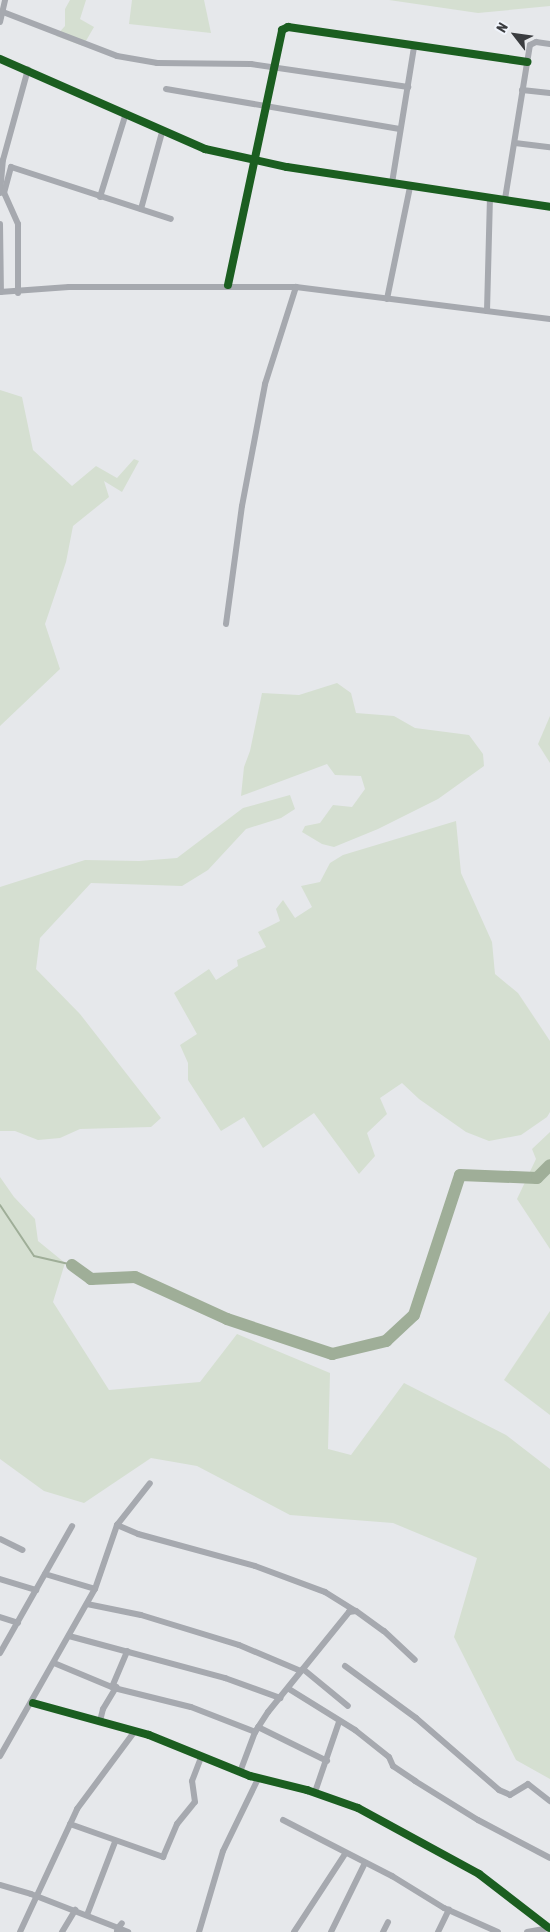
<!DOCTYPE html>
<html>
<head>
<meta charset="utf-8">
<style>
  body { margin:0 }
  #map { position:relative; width:550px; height:1932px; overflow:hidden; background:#e6e8eb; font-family:"Asap Condensed",sans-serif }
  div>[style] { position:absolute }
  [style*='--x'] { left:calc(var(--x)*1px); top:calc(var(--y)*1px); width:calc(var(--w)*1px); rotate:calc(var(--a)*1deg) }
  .green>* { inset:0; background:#d5dfd1 }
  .stream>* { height:2px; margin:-1px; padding:0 1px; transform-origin:1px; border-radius:1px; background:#9fae98 }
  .river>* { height:12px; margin:-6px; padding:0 6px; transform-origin:6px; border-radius:6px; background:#9fae98 }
  .street>* { height:6px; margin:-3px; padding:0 3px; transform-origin:3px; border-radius:3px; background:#a6a9af }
  .cycleway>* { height:8px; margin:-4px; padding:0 4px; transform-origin:4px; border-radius:4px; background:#1b5e20 }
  span { translate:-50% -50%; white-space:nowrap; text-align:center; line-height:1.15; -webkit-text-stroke:4px #f0f4fb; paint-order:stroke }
  .north { position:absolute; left:490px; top:10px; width:50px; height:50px; -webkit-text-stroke:4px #f0f4fb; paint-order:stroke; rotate:300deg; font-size:14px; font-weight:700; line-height:20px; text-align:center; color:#3a3c3f }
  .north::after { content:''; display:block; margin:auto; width:18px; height:22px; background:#3a3c3f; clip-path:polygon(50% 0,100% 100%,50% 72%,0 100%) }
</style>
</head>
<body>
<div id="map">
  <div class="green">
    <div style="clip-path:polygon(70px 0,86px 0,80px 19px,94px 27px,83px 46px,56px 36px,65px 26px,65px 9px)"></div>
    <div style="clip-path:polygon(132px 0,204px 0,211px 33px,129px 24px)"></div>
    <div style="clip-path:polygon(389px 0,550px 0,550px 6px,478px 13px)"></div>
    <div style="clip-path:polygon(0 390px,22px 397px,33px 450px,72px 486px,96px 466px,117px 478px,134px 459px,139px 461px,122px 492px,104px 481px,109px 497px,73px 526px,66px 562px,45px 624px,60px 669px,0 726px)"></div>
    <div style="clip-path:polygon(337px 683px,351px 693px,356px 713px,394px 716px,415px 728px,469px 735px,483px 754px,484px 766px,438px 799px,378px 829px,334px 847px,322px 844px,302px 832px,305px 826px,320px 823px,333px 805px,352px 807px,365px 789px,361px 776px,335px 775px,327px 764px,241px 796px,244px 767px,250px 751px,262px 693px,299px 695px)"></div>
    <div style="clip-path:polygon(550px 716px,550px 763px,538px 744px)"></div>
    <div style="clip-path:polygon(290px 795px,295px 809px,281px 818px,246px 829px,208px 870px,182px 886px,91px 883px,40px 938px,36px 969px,80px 1014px,161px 1118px,151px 1127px,80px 1129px,60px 1138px,38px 1140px,15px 1131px,0 1131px,0 887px,85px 860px,139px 861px,177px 858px,243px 808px)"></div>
    <div style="clip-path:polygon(456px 821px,461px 873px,492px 942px,495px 974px,518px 993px,550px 1041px,550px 1112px,547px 1117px,521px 1135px,489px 1141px,466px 1132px,419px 1099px,402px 1083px,380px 1098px,387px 1114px,367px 1133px,375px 1156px,359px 1174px,314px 1113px,263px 1148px,244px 1117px,221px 1131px,188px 1080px,188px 1063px,180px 1045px,197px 1034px,174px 993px,209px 969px,216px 980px,238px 966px,237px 960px,266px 947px,258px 932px,280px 921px,276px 909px,283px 900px,295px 918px,312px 907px,301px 886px,320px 882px,330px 863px,343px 855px)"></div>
    <div style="clip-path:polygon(550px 1132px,550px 1249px,517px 1199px,536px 1159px,532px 1149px)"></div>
    <div style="clip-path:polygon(0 1177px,14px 1197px,35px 1219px,38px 1241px,65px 1263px,53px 1302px,109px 1390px,200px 1382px,237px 1334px,330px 1373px,328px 1449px,351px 1455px,404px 1383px,506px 1435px,550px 1469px,550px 1779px,516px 1760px,454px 1637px,477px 1558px,393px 1523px,290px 1515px,197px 1466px,151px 1458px,84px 1503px,44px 1491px,0 1459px)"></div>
    <div style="clip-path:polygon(550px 1311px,550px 1415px,504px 1380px)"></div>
  </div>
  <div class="stream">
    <div style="--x:0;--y:1205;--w:61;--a:56.3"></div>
    <div style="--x:34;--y:1256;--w:39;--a:13"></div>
  </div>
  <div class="river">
    <div style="--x:72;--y:1265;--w:24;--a:36"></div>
    <div style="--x:91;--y:1279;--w:44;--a:-2.6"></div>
    <div style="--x:135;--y:1277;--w:101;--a:24.5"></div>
    <div style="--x:227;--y:1319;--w:111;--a:18.4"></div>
    <div style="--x:332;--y:1354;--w:56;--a:-13.5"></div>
    <div style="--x:386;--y:1341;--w:38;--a:-43"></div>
    <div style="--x:414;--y:1315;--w:147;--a:-71.8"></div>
    <div style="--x:460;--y:1175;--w:77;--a:2.2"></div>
    <div style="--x:537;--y:1178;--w:18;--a:-45"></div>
  </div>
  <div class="street">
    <div style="--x:3;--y:12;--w:122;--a:21.1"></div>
    <div style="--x:117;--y:56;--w:41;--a:9.9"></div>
    <div style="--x:157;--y:63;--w:94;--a:0.6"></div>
    <div style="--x:251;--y:64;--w:159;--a:8.3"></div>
    <div style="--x:0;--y:22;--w:23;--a:-77"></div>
    <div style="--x:0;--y:59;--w:224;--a:23.7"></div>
    <div style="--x:205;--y:149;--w:84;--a:12.4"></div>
    <div style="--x:287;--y:167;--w:266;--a:8.6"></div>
    <div style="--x:166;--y:89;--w:237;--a:9.7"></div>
    <div style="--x:522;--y:90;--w:28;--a:6"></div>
    <div style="--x:515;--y:143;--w:35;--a:7"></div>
    <div style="--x:392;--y:183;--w:138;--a:-80.8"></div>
    <div style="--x:0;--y:193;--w:33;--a:-85"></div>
    <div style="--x:3;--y:160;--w:94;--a:-74.6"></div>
    <div style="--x:100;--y:197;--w:85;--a:-72.8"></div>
    <div style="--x:505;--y:199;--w:156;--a:-80.8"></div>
    <div style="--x:530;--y:45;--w:7;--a:-27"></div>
    <div style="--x:536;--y:42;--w:14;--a:8"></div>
    <div style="--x:141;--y:209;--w:80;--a:-74.7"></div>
    <div style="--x:0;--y:224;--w:68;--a:89.2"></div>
    <div style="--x:228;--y:285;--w:261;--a:-78"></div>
    <div style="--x:282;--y:30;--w:7;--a:-27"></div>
    <div style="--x:288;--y:27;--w:242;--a:8.3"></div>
    <div style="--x:0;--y:292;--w:69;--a:-4.1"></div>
    <div style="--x:69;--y:287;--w:227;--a:0"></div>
    <div style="--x:296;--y:287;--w:256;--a:7.2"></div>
    <div style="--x:18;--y:293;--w:69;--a:-90"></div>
    <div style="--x:18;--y:224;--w:34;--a:-114"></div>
    <div style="--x:4;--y:193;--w:27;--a:-75"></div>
    <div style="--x:11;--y:167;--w:168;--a:18"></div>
    <div style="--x:387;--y:299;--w:114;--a:-78.4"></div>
    <div style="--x:487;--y:311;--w:113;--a:-88.5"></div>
    <div style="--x:226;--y:624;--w:119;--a:-82.3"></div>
    <div style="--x:242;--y:506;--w:124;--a:-79.3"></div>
    <div style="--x:265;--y:384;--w:102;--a:-72.3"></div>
    <div style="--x:117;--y:1525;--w:23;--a:23"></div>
    <div style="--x:138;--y:1534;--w:121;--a:15.3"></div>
    <div style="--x:255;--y:1566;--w:75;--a:20.4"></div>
    <div style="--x:325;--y:1592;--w:34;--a:32"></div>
    <div style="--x:0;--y:1539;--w:25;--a:26"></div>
    <div style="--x:45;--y:1574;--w:52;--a:16.7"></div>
    <div style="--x:0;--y:1579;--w:38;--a:17"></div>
    <div style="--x:87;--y:1604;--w:55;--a:11.5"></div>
    <div style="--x:141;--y:1615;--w:102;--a:17"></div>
    <div style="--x:239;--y:1645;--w:67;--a:22.8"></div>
    <div style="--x:0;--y:1617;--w:19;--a:18"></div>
    <div style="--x:69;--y:1636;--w:162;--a:15.1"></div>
    <div style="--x:225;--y:1678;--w:59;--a:20"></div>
    <div style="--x:0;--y:1653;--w:146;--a:-60.4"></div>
    <div style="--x:54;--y:1663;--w:65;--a:22.6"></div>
    <div style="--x:114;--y:1688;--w:79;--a:13.9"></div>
    <div style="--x:191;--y:1707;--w:69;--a:21.3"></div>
    <div style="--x:345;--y:1666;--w:88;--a:36.2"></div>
    <div style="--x:416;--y:1718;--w:110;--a:40.9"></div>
    <div style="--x:499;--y:1790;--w:12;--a:24"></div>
    <div style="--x:510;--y:1795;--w:21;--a:-31"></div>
    <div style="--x:528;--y:1784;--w:28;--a:38"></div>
    <div style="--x:303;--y:1669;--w:58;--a:39.4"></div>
    <div style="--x:112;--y:1687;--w:39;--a:-67"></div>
    <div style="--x:289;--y:1689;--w:78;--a:31.8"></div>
    <div style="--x:355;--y:1730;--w:43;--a:38.5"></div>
    <div style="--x:389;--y:1757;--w:10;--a:66"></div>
    <div style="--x:393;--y:1766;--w:27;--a:34"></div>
    <div style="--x:415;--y:1781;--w:74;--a:31.8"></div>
    <div style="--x:478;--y:1820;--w:81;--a:27.8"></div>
    <div style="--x:33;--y:1703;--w:120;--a:15.4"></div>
    <div style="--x:149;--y:1735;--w:109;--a:22.1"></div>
    <div style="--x:250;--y:1776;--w:59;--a:13.8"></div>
    <div style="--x:307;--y:1790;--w:54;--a:19.4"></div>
    <div style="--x:358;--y:1808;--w:138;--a:28.6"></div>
    <div style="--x:479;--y:1874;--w:88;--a:37.6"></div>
    <div style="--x:100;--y:1721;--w:12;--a:-76"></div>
    <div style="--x:103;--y:1709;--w:26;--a:-59"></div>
    <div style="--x:258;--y:1727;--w:77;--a:26.2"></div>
    <div style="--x:0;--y:1756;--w:192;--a:-60.4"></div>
    <div style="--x:95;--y:1589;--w:68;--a:-71"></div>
    <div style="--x:117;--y:1525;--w:53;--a:-51.8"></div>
    <div style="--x:240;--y:1772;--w:43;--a:-69.4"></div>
    <div style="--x:255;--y:1732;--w:24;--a:-57"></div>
    <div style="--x:268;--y:1712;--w:129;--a:-51"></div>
    <div style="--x:349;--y:1612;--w:7;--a:-8"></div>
    <div style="--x:356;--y:1611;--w:34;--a:36"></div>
    <div style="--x:384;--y:1631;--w:42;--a:43.1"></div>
    <div style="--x:315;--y:1792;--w:74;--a:-71.1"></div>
    <div style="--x:283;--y:1820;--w:123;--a:27.2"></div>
    <div style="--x:392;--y:1876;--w:61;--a:31.6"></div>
    <div style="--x:444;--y:1908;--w:59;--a:24"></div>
    <div style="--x:70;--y:1824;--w:99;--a:19.5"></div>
    <div style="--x:163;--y:1857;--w:36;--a:-67"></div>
    <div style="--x:177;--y:1824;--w:28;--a:-51"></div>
    <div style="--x:195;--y:1802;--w:21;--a:-98"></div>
    <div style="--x:192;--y:1781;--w:26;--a:-69"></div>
    <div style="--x:0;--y:1885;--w:32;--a:16"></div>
    <div style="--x:31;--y:1894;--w:93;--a:21.3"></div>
    <div style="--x:118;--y:1928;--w:6;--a:-51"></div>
    <div style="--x:87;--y:1915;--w:78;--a:-69"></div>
    <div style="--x:117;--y:1931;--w:3;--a:-72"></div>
    <div style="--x:118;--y:1928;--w:11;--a:22"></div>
    <div style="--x:20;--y:1932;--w:136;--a:-65.1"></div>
    <div style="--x:77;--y:1809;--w:97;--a:-53.4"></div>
    <div style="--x:62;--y:1932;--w:26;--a:-59"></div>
    <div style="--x:199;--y:1932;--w:84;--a:-73.5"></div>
    <div style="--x:223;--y:1851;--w:80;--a:-64.1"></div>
    <div style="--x:294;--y:1932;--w:93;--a:-56.8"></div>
    <div style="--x:331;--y:1932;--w:77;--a:-63.8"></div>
    <div style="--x:383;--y:1932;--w:11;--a:-63"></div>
    <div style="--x:438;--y:1932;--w:25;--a:-64"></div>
    <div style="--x:527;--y:1932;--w:23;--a:-10"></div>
  </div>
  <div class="cycleway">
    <div style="--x:0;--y:59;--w:224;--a:23.7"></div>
    <div style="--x:205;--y:149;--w:84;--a:12.4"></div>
    <div style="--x:287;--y:167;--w:266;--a:8.6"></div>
    <div style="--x:228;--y:285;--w:261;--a:-78"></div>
    <div style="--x:282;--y:30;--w:7;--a:-27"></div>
    <div style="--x:288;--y:27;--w:242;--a:8.3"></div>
    <div style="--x:33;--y:1703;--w:120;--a:15.4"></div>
    <div style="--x:149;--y:1735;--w:109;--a:22.1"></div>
    <div style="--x:250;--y:1776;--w:59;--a:13.8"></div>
    <div style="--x:307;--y:1790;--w:54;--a:19.4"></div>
    <div style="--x:358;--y:1808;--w:138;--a:28.6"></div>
    <div style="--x:479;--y:1874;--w:88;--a:37.6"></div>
  </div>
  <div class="north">N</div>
</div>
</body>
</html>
